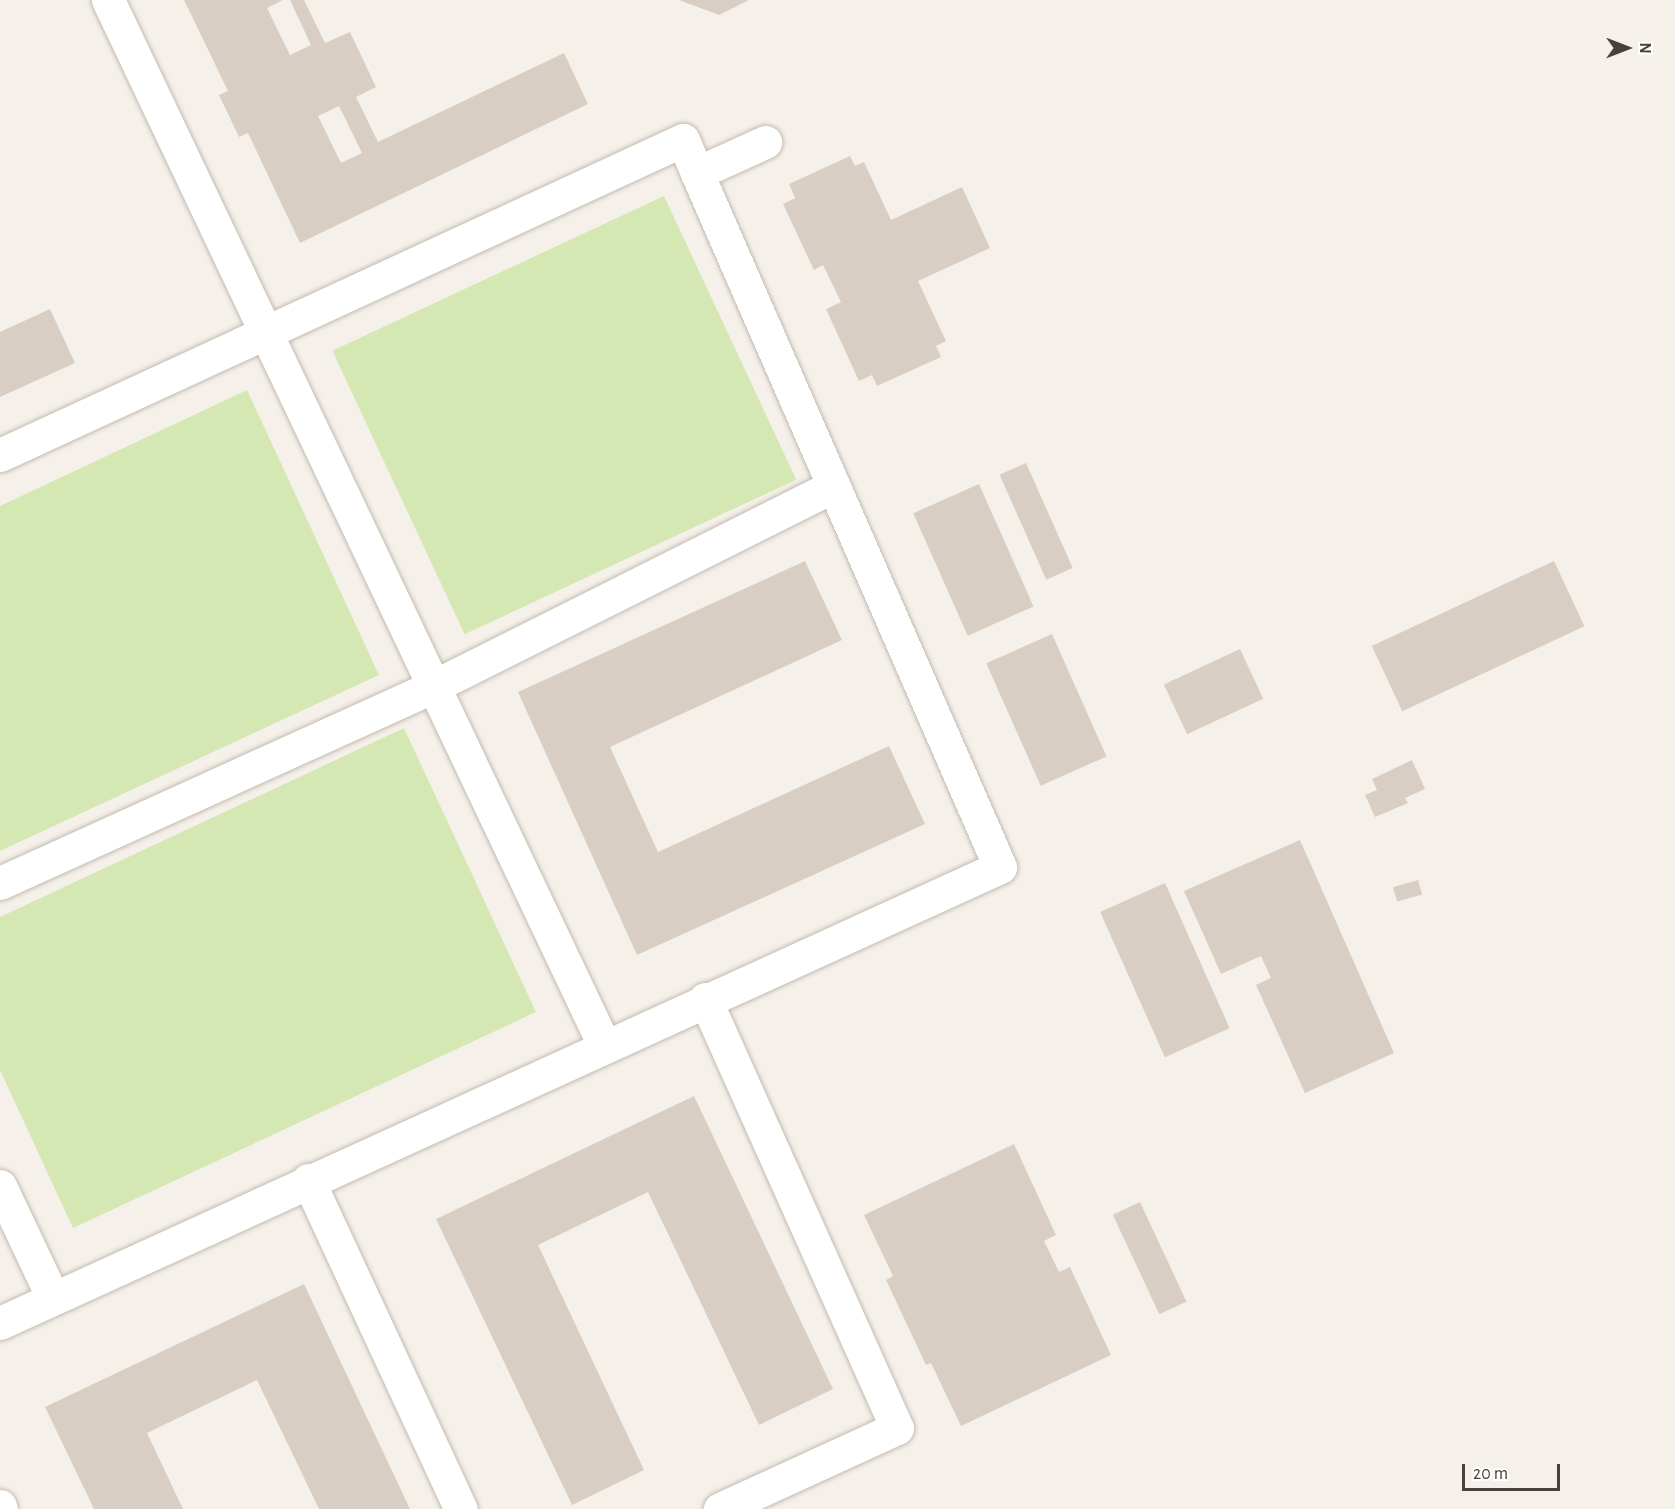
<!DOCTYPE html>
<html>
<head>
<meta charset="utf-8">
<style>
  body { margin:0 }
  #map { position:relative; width:1675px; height:1509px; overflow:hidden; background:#f5f1ea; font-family:"Alegreya Sans",sans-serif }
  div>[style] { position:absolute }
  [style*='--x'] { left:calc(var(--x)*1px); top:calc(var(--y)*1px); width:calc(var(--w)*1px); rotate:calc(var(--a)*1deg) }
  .green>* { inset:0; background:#d5e8b4; transform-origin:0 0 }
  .building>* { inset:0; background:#d9cec3; transform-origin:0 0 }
  .roads { filter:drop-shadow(0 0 2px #c3bbb0) drop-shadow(0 0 2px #c3bbb0) }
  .minor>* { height:33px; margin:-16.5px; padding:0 16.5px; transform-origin:16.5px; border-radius:16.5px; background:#fff }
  span { translate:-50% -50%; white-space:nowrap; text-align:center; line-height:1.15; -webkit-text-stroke:5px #fff; paint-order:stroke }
  .north { position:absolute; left:1597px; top:18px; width:60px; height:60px; -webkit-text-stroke:4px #fff; paint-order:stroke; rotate:90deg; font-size:16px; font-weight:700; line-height:24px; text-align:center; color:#494138 }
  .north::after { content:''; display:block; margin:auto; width:21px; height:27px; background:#494138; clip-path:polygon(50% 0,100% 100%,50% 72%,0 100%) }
  .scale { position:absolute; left:1462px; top:1464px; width:98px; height:27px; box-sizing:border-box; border:3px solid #494138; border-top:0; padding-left:8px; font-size:18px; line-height:21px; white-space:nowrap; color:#494138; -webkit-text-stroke:4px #fff; paint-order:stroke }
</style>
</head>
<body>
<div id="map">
  <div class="green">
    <div style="left:664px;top:196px;width:313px;height:366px;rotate:65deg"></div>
    <div style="clip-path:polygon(247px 390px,379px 675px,0 851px,0 506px)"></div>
    <div style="clip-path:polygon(404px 728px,536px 1012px,73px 1228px,0 1070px,0 917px)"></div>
  </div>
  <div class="building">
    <div style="clip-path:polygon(evenodd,184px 0,283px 0,267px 8px,290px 55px,311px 45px,290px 0,304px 0,325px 43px,350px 32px,376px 87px,356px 97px,378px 142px,564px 53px,588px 104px,300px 243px,248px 133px,239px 137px,219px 95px,228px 91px,184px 0,339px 106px,362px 153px,341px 163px,318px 116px,339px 106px)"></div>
    <div style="clip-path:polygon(679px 0,749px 0,719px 15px)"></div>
    <div style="clip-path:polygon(850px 156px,855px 166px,864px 162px,891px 220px,962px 187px,990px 248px,918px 281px,946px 341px,936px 346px,941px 357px,877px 386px,872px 375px,859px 381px,826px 309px,841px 302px,823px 265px,814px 270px,783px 204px,795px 198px,789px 184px)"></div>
    <div style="clip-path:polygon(50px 309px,75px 363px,0 397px,0 332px)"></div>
    <div style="left:1026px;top:463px;width:115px;height:29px;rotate:66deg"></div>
    <div style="left:979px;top:484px;width:134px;height:72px;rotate:66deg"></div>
    <div style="clip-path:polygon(805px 561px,842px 640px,610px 747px,658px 852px,889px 746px,925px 824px,637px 955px,518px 692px)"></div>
    <div style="left:1554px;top:561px;width:72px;height:201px;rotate:65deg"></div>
    <div style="left:1052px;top:634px;width:134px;height:72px;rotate:66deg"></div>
    <div style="left:1240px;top:649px;width:55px;height:84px;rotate:65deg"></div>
    <div style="clip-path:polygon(1412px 760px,1425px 789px,1405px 798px,1408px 803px,1375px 817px,1365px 795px,1377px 790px,1372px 779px)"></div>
    <div style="clip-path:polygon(1300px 840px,1394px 1053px,1305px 1093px,1256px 985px,1271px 978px,1261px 956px,1221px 974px,1184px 891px)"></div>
    <div style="left:1418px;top:880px;width:15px;height:26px;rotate:74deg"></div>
    <div style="left:1165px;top:883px;width:159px;height:71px;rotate:66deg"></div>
    <div style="clip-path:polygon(694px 1096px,833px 1389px,759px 1425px,648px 1192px,538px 1245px,644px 1470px,572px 1505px,436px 1219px)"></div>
    <div style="clip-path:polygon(1014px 1144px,1056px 1235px,1044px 1241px,1059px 1272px,1070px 1267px,1111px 1355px,961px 1426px,931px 1363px,926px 1365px,886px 1280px,893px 1276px,864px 1215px)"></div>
    <div style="left:1140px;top:1202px;width:110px;height:30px;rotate:65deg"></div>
    <div style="clip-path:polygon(304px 1284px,410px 1509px,319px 1509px,257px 1380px,147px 1433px,183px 1509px,94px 1509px,45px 1407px)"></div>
  </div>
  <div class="roads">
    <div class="minor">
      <div style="--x:108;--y:0;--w:1159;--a:64.61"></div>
      <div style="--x:0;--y:455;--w:752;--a:-24.76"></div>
      <div style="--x:683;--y:140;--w:36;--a:67"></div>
      <div style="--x:697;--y:173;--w:75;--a:-24.5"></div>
      <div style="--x:0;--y:883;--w:477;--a:-24.4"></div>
      <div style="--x:434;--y:686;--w:447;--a:-26.6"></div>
      <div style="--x:705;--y:999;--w:470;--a:65.9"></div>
      <div style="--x:897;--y:1428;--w:195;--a:155.4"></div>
      <div style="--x:308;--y:1180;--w:363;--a:65.1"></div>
      <div style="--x:0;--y:1186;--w:124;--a:64.7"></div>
      <div style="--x:0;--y:1323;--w:1099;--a:-24.51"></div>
      <div style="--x:1000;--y:867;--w:757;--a:-113.59"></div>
      <div style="--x:0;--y:1506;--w:3;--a:72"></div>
    </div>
  </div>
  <div class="north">N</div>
  <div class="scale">20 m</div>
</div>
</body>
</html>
